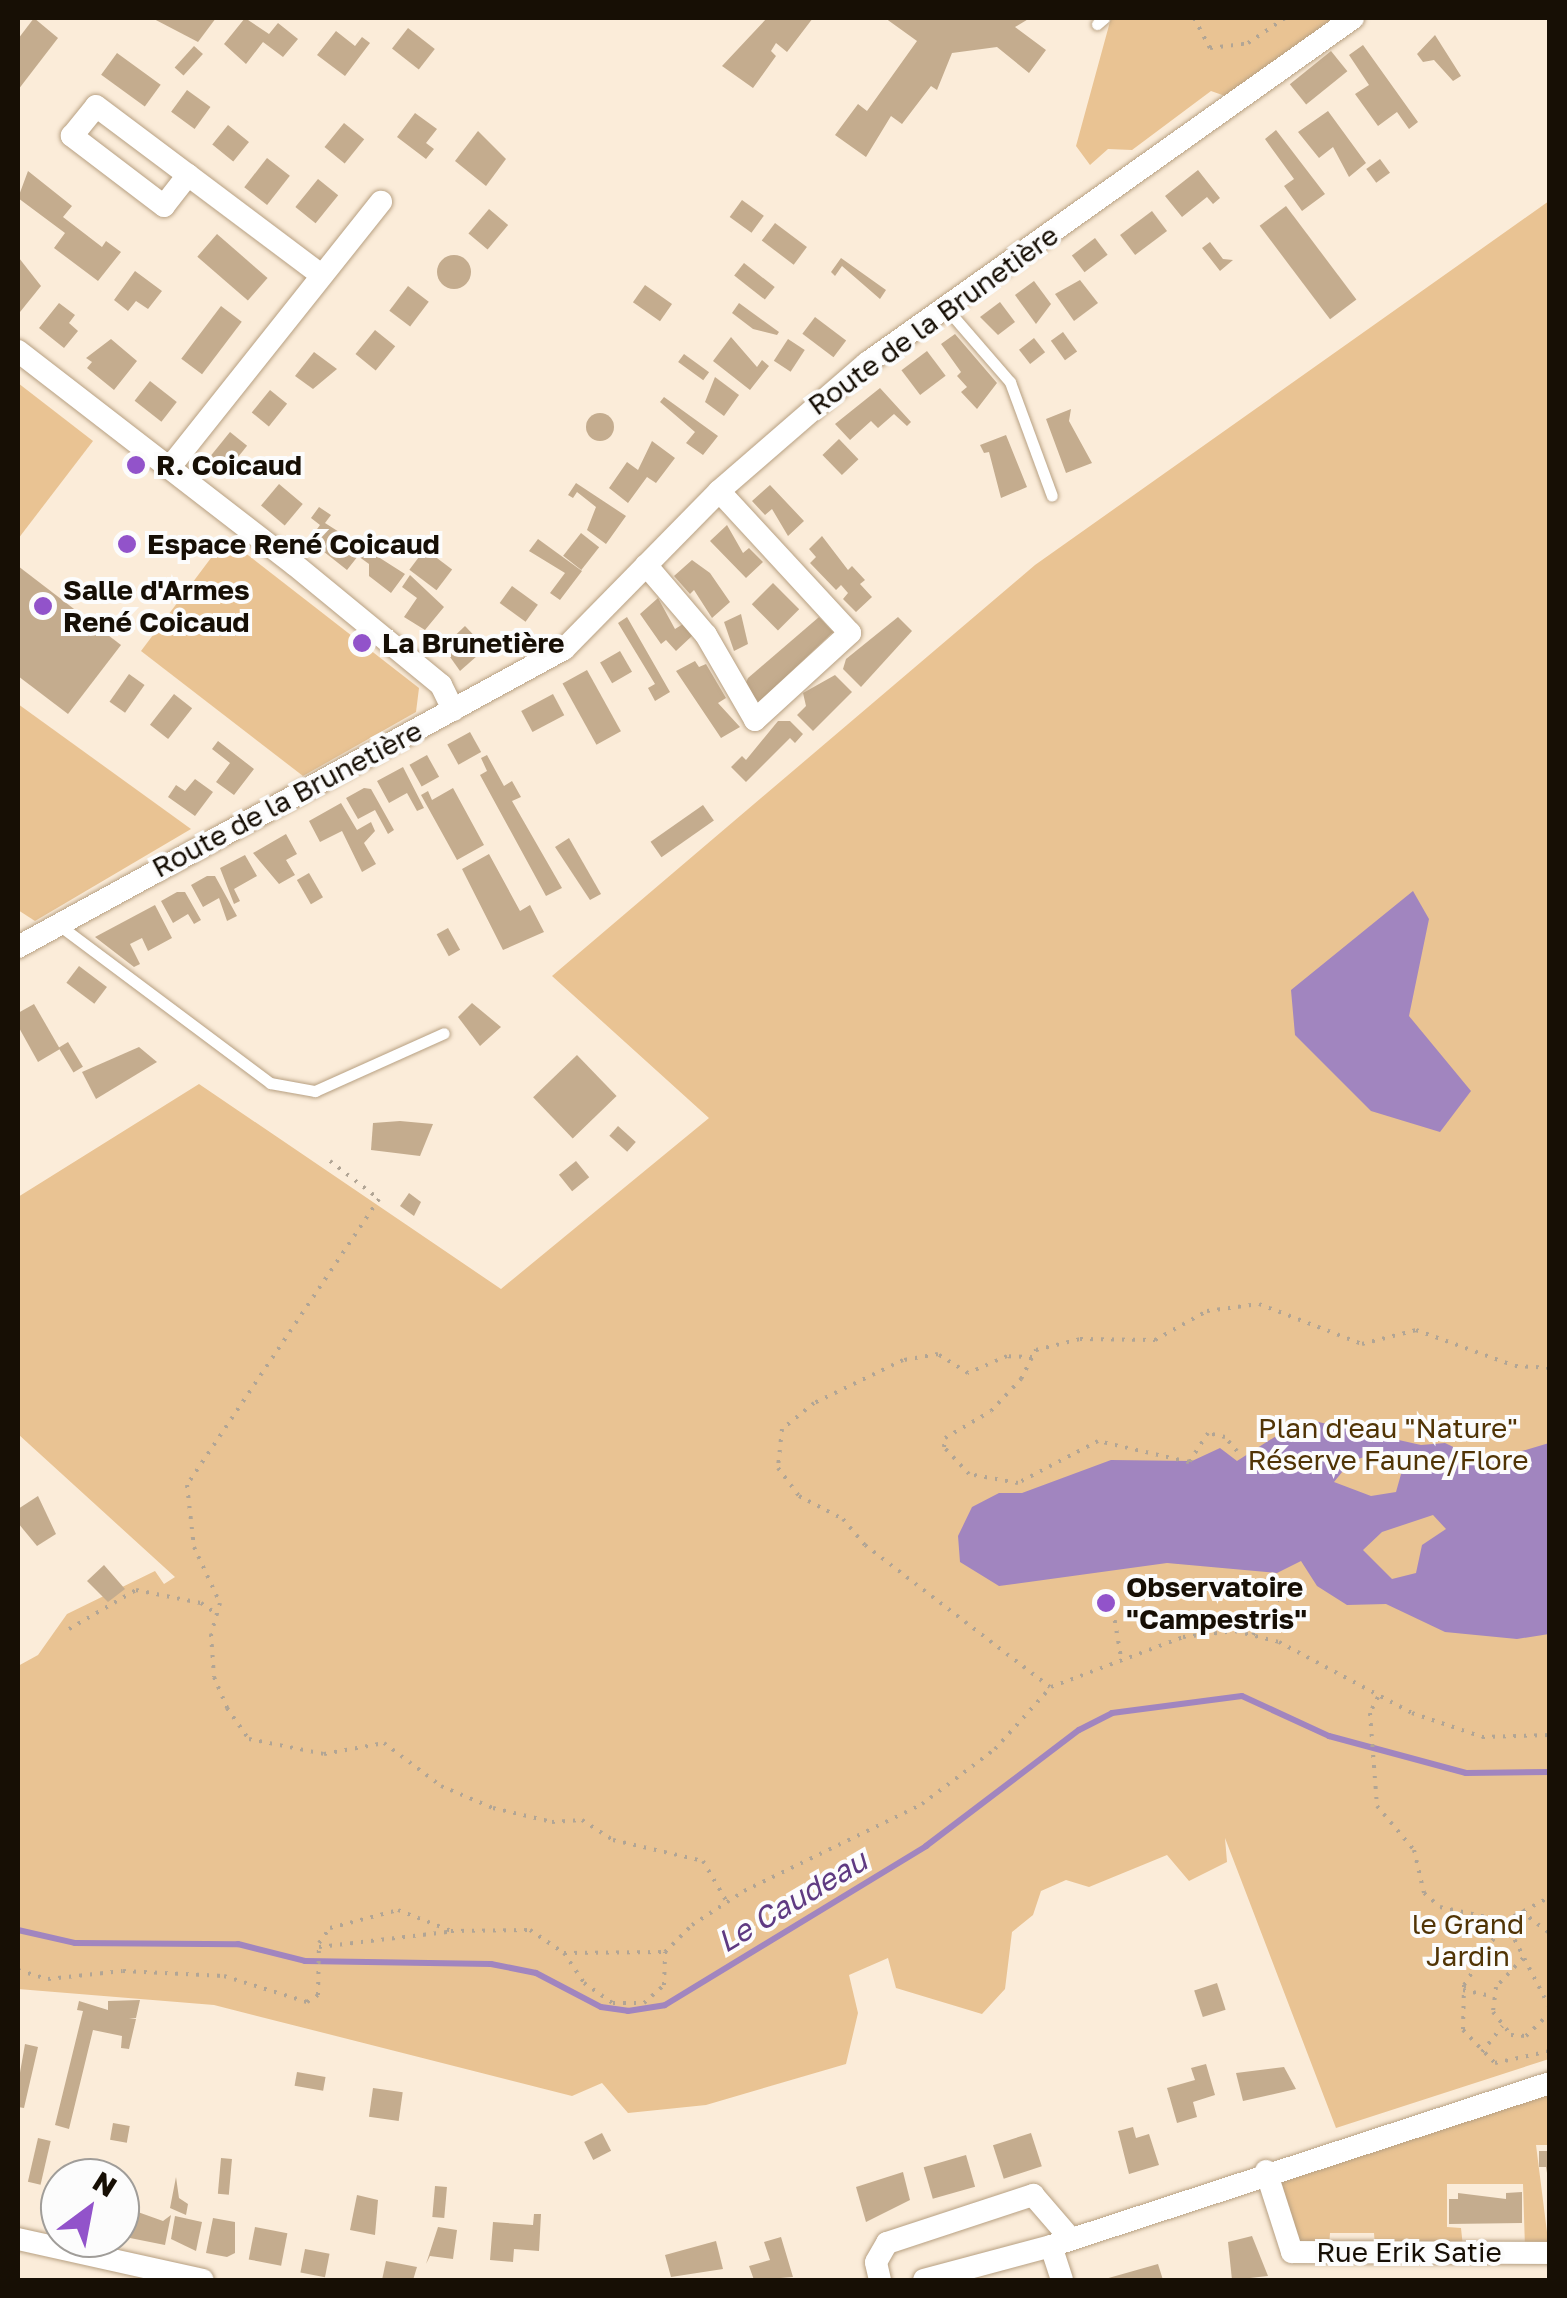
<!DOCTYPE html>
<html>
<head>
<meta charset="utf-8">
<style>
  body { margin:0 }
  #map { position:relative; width:1567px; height:2298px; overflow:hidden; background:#fbecd9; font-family:"Golos Text",sans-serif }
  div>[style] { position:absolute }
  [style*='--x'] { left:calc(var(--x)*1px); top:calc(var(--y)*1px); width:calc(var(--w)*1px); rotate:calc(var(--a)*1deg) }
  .green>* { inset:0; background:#e9c393 }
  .water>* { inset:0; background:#a185bf }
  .stream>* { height:6px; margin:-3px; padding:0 3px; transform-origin:3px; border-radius:3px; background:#a185bf }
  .building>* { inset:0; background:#c4ac8e; transform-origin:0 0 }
  .round { border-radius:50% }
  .path>* { height:4px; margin-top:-2px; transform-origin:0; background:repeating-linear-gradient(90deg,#b1a595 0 2.5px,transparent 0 10.5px) }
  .roads { filter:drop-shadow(0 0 2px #b7a082) drop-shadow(0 0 2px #b7a082) }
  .service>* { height:11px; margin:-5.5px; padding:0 5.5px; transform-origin:5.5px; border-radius:5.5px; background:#fff }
  .minor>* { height:22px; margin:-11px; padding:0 11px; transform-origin:11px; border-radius:11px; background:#fff }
  .dots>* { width:28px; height:28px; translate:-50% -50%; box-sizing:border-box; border:5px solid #fcfcfc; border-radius:50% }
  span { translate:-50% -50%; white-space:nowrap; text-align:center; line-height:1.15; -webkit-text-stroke:8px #fcfcfc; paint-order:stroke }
  .street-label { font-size:28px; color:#170f05 }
  .poi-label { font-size:28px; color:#170f05; font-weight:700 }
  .left { translate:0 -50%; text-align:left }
  .park-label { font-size:28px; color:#513405 }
  .water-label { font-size:30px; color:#5f3a82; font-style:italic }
  .frame { position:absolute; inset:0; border:20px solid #170f05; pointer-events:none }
  .north { position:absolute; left:40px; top:2158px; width:100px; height:100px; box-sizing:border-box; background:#fcfcfc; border:2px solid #a09d99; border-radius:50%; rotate:32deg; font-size:28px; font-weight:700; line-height:40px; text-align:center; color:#170f05 }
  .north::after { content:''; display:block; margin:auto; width:35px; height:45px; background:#9253ca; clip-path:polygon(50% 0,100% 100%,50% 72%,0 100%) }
</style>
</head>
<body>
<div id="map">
  <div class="green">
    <div style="clip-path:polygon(1111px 18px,1340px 18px,1228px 97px,1211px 91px,1132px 150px,1108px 149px,1090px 165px,1076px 146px)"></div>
    <div style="clip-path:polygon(1549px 201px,1549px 2059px,1336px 2128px,1225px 1838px,1227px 1862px,1189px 1881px,1167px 1855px,1089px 1887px,1066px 1880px,1041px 1891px,1033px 1915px,1012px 1932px,1005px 1989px,982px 2014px,896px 1988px,888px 1958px,849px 1975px,858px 2013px,846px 2064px,706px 2105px,628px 2113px,602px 2083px,572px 2096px,214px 2005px,18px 1989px,18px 1666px,38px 1655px,67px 1614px,155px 1571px,164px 1584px,175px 1577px,18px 1434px,18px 1197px,199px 1084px,501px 1289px,709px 1118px,552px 976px,1035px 565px)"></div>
    <div style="clip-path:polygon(18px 383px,93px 441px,18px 539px)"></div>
    <div style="clip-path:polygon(226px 538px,419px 688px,416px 712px,303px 776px,141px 651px)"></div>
    <div style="clip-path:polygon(18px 704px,191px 829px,35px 921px,18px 910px)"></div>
    <div style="clip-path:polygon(1549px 2091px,1549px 2145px,1536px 2145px,1549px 2248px,1525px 2248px,1523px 2184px,1447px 2184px,1447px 2227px,1461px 2228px,1463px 2247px,1375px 2247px,1374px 2233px,1330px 2233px,1329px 2246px,1297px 2245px,1276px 2177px)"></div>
  </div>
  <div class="water">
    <div style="clip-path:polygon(1413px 891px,1429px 919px,1409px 1016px,1471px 1091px,1440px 1132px,1371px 1111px,1295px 1035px,1291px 990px)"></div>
    <div style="clip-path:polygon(evenodd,1314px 1421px,1421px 1445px,1445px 1443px,1485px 1462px,1549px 1443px,1549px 1634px,1517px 1639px,1445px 1632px,1386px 1604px,1347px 1605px,1317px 1586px,1301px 1561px,1277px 1573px,1167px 1563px,999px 1586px,960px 1562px,958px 1536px,972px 1507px,999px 1493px,1022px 1493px,1111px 1460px,1192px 1461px,1220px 1448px,1237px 1461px,1298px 1422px,1314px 1421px,1368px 1456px,1403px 1467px,1396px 1492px,1371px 1496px,1334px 1482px,1351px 1461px,1368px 1456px,1314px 1421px,1433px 1515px,1446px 1529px,1422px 1545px,1416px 1573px,1392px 1579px,1363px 1550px,1382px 1532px,1433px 1515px)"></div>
  </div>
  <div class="stream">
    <div style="--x:18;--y:1930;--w:58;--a:12.8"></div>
    <div style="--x:75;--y:1943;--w:163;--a:0.4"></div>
    <div style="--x:238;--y:1944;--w:69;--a:14.2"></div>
    <div style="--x:305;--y:1961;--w:186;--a:0.9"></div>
    <div style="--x:491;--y:1964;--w:46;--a:11.3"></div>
    <div style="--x:536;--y:1973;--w:73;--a:27.6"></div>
    <div style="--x:601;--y:2007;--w:27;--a:8"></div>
    <div style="--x:628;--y:2011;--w:37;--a:-9"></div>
    <div style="--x:665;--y:2005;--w:306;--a:-31.3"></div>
    <div style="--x:926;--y:1846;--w:192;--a:-37.2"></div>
    <div style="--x:1079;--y:1730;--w:37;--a:-27"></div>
    <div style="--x:1112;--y:1713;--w:131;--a:-7.5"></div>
    <div style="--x:1242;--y:1696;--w:96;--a:24.7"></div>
    <div style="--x:1329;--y:1736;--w:142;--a:15.1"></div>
    <div style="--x:1466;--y:1773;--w:84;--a:-0.7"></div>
  </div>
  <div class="building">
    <div style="clip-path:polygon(34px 18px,58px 38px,18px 90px,18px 39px)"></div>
    <div style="clip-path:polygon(152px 18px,216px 18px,198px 42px)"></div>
    <div style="clip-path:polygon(245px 18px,269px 34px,278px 23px,298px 39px,283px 57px,263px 42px,246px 64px,224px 44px)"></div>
    <div style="clip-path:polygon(767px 18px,813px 18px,787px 52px,776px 43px,771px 51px,776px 56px,753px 88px,722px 66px)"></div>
    <div style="clip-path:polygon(885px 18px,1030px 18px,1015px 27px,1046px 50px,1029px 73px,997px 47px,952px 53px,937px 90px,931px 86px,902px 124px,891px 116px,866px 157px,835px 135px,858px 104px,867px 111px,917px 41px)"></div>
    <div style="left:408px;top:28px;width:34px;height:26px;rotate:38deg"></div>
    <div style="clip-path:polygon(336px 31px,355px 46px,362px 37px,370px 43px,345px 76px,317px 55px)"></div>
    <div style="clip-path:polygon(1435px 35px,1461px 76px,1453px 81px,1434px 60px,1423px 62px,1417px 54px)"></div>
    <div style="clip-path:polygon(1363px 45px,1418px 122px,1409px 129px,1397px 112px,1378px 126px,1355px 94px,1369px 85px,1349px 55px)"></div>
    <div style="left:194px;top:46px;width:12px;height:29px;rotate:42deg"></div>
    <div style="left:1331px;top:51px;width:26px;height:53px;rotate:51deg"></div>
    <div style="left:117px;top:53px;width:54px;height:27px;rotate:36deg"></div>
    <div style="left:187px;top:90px;width:29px;height:27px;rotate:36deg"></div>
    <div style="clip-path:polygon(1328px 111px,1366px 163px,1349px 177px,1333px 147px,1319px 158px,1298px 132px)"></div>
    <div style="clip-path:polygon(415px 113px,437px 129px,426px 143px,434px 149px,426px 159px,397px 137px)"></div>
    <div style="left:344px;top:123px;width:26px;height:31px;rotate:39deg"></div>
    <div style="left:228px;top:125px;width:27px;height:25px;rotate:39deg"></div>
    <div style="clip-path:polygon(1276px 130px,1325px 194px,1302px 211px,1284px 186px,1294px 179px,1265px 139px)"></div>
    <div style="clip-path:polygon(478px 131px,506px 159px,486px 186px,455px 161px)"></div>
    <div style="left:267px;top:158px;width:29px;height:37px;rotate:38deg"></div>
    <div style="left:1380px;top:159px;width:17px;height:17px;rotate:54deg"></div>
    <div style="clip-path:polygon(1198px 170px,1220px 198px,1213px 204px,1207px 197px,1182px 217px,1165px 196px)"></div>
    <div style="clip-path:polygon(28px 171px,72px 206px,63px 217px,102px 247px,106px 241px,121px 252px,98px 281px,54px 248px,65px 233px,18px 198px)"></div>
    <div style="left:318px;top:179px;width:26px;height:36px;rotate:39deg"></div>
    <div style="left:742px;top:200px;width:27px;height:21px;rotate:36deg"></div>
    <div style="left:1286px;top:206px;width:117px;height:33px;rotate:53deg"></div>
    <div style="left:489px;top:209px;width:25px;height:32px;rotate:40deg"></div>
    <div style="left:1152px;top:211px;width:25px;height:40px;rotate:53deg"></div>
    <div style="left:775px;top:223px;width:40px;height:22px;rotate:37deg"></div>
    <div style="left:217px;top:234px;width:67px;height:30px;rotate:41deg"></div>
    <div style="left:1095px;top:238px;width:21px;height:29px;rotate:53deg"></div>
    <div style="clip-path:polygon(1210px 242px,1223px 259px,1233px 260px,1220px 271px,1202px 248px)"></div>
    <div class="round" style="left:437px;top:255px;width:34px;height:34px"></div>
    <div style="clip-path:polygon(19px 258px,41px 286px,20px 312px,18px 309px)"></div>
    <div style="clip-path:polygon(841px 258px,886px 290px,880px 299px,842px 266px,835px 276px,831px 272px)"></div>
    <div style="left:744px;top:263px;width:39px;height:16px;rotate:38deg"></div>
    <div style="clip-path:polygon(135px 271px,162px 291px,148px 309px,136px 301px,128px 311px,114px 300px)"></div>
    <div style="clip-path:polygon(1080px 280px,1098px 303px,1074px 321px,1055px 294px)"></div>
    <div style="clip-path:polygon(1034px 281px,1051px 304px,1036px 324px,1015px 295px)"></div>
    <div style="left:645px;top:285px;width:33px;height:21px;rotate:35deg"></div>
    <div style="left:408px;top:286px;width:26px;height:31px;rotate:37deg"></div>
    <div style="clip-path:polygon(1000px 302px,1015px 322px,998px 335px,980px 317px)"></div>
    <div style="clip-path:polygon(59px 303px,75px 315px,69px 323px,78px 331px,64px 348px,39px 328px)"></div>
    <div style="clip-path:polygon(739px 303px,779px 332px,777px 335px,753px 329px,732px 313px)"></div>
    <div style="left:221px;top:306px;width:26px;height:66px;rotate:37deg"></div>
    <div style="left:815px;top:317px;width:39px;height:21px;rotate:37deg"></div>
    <div style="left:375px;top:330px;width:26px;height:31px;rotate:39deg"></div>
    <div style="left:1063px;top:332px;width:24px;height:15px;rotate:54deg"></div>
    <div style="clip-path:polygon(955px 334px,997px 383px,977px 409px,961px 392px,967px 387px,957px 376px,961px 372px,941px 344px)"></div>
    <div style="clip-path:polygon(731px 337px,757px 367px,762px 360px,769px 366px,750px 390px,713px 361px)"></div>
    <div style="left:1034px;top:338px;width:18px;height:19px;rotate:52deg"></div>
    <div style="clip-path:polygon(111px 339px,137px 361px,114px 390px,87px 368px,92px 362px,86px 358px)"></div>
    <div style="left:788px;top:339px;width:20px;height:26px;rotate:33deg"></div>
    <div style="left:927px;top:351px;width:31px;height:32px;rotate:53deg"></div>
    <div style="clip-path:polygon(314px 352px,337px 369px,313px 389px,295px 376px)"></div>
    <div style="left:684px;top:354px;width:31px;height:10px;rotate:36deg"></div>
    <div style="clip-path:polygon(715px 377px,739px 395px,724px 416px,705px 402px)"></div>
    <div style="left:150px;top:381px;width:34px;height:25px;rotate:38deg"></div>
    <div style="clip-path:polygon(880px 388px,911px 422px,907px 426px,894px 414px,878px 428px,871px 421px,850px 440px,835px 424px)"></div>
    <div style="left:270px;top:390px;width:22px;height:29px;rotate:39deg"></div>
    <div style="clip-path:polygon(664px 397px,718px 436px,703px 455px,686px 443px,695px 432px,660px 402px)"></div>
    <div style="clip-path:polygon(1071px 409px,1069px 421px,1092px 463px,1066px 473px,1046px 419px)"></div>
    <div class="round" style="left:586px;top:413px;width:28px;height:28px"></div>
    <div style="left:230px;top:432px;width:22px;height:35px;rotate:39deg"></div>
    <div style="clip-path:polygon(1006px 435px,1027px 487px,1001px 498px,989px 452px,984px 453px,980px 445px)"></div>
    <div style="left:839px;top:439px;width:28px;height:23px;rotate:46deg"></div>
    <div style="clip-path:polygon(652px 441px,675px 458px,656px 483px,647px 477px,628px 503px,609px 488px,627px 462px,638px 470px)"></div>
    <div style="clip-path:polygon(576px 483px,626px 516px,606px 544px,587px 530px,596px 507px,577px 492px,573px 498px,568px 495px)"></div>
    <div style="left:279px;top:484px;width:31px;height:28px;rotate:40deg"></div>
    <div style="clip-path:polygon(770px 485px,804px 521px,788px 536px,772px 509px,765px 515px,752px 501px)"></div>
    <div style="clip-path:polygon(319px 507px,331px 515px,325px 523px,405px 574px,391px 593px,369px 576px,369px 564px,358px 556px,347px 570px,309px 540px,320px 525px,311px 518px)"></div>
    <div style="clip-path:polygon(727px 525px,743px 553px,749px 548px,763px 562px,746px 578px,710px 541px)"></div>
    <div style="left:581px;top:533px;width:23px;height:29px;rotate:38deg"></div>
    <div style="clip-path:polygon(822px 536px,848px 570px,852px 566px,865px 580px,860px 584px,872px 597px,856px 612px,843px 599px,848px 593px,841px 585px,836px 590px,810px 563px,816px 557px,809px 549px)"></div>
    <div style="clip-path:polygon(538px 539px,582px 571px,560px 600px,550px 593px,565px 573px,529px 551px)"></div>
    <div style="left:425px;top:549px;width:34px;height:26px;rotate:37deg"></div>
    <div style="clip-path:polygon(692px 560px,710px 573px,730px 602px,712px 618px,694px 590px,690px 594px,674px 576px)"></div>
    <div style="clip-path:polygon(18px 566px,121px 645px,68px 714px,18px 676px)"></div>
    <div style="clip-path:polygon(410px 575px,444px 607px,425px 630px,404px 617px,417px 598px,402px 587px)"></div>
    <div style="left:773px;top:583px;width:37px;height:30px;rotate:45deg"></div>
    <div style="left:512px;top:586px;width:32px;height:21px;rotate:36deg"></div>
    <div style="clip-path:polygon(658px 598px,675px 629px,683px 624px,693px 635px,676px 651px,666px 640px,661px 644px,640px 614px)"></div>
    <div style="clip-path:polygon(741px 614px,748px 644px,734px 651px,724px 622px)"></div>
    <div style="clip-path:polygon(627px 617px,670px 692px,655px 701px,648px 688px,655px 684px,618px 623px)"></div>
    <div style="clip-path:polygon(819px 617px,833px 632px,759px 702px,744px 687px,748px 678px)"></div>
    <div style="clip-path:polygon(898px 617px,912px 631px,861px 687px,843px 669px,846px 659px)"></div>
    <div style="clip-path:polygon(465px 626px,486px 648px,460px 671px,443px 647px)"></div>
    <div style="left:620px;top:651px;width:24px;height:23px;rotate:60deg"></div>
    <div style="clip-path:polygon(695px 661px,699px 667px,706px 664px,726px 698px,718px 703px,740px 727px,721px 738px,676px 671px)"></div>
    <div style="left:587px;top:670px;width:70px;height:28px;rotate:61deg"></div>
    <div style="left:129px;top:674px;width:19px;height:34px;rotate:35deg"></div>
    <div style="clip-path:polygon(835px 675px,852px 692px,813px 731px,797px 715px,806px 706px,803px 693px)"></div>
    <div style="left:174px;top:694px;width:23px;height:39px;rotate:38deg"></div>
    <div style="left:553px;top:694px;width:24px;height:36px;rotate:62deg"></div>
    <div style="clip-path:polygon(778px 721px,790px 721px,803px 734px,795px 743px,790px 738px,746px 782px,731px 767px,742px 756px,746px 760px)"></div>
    <div style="left:470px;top:732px;width:23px;height:26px;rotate:61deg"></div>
    <div style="clip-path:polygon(218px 741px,254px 769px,234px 795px,216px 782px,230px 763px,212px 749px)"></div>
    <div style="left:427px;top:755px;width:25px;height:20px;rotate:61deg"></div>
    <div style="clip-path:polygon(487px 755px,504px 786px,512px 781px,521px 797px,512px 801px,562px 888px,546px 896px,480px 775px,487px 771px,481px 758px)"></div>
    <div style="clip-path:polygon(403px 767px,424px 808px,417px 811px,407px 793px,389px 803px,377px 781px)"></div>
    <div style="clip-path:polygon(195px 779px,213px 792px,195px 816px,168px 797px,176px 785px,185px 791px)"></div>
    <div style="clip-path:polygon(364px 788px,371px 789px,394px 830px,388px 834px,375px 810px,358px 819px,346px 798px)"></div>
    <div style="clip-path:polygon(453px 788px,484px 845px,457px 860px,421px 795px,428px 791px,432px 800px)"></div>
    <div style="clip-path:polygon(341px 803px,357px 830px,371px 822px,375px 831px,364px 843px,376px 864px,362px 872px,342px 831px,320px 842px,309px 821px)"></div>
    <div style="left:703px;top:805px;width:19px;height:64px;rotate:55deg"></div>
    <div style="clip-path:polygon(286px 834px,297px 854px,286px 860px,295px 875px,279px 884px,253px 853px)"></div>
    <div style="clip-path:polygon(569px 838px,601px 894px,590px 900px,555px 847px)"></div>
    <div style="clip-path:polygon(489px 854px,520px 911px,530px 905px,544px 932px,503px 950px,462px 869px)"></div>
    <div style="clip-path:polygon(245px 855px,257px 876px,234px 889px,240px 901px,234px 904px,220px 868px)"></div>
    <div style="left:309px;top:873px;width:28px;height:14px;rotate:60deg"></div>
    <div style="clip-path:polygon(207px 876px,215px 876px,237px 916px,227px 921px,219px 898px,203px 907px,191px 885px)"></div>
    <div style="clip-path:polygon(177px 892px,185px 892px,201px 920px,194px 924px,188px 914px,173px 923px,161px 901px)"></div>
    <div style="clip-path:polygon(155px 905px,172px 938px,148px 951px,142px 938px,130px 944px,140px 964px,134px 967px,95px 937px)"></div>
    <div style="left:448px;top:928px;width:25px;height:13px;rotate:61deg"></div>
    <div style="left:79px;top:966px;width:35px;height:21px;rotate:37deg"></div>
    <div style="clip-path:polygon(472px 1003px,501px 1027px,480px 1046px,458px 1017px)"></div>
    <div style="clip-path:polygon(34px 1004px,60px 1049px,38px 1062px,18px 1026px,18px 1013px)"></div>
    <div style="left:68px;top:1042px;width:29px;height:11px;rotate:59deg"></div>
    <div style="clip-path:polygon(139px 1047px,157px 1062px,96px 1099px,82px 1072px)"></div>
    <div style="left:577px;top:1055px;width:57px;height:61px;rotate:46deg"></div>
    <div style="clip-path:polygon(400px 1121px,433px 1124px,420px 1156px,371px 1150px,373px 1123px)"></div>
    <div style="left:618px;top:1126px;width:24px;height:13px;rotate:42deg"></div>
    <div style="left:576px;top:1161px;width:21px;height:22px;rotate:51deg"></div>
    <div style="clip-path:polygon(409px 1193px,421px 1202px,414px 1216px,400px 1206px)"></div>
    <div style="clip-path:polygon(38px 1496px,56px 1534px,37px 1546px,18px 1523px,18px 1509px)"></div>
    <div style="clip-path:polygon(104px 1565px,125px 1589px,108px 1602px,87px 1581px)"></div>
    <div style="left:1217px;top:1983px;width:28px;height:24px;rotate:72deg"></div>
    <div style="clip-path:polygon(140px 2000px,136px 2018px,129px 2018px,136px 2019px,129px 2049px,121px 2048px,122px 2036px,93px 2030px,69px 2129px,55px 2125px,83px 2011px,77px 2010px,79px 2001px,108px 2010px,108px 2001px)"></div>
    <div style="clip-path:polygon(25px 2044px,38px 2047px,24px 2108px,18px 2107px,18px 2084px)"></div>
    <div style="clip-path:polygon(1206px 2064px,1215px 2095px,1193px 2102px,1197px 2117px,1177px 2123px,1167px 2088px,1195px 2080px,1191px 2068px)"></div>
    <div style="clip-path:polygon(1284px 2067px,1296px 2089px,1243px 2101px,1236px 2073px)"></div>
    <div style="left:297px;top:2072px;width:29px;height:14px;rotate:10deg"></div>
    <div style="left:373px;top:2088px;width:30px;height:29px;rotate:8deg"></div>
    <div style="left:113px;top:2123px;width:17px;height:17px;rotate:10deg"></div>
    <div style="clip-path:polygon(1133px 2127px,1136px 2138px,1149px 2134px,1159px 2165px,1129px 2174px,1118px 2131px)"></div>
    <div style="left:602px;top:2133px;width:20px;height:20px;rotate:63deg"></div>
    <div style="left:1031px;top:2133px;width:35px;height:40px;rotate:72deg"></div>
    <div style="left:38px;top:2138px;width:13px;height:45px;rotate:13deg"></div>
    <div style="clip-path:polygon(1539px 2151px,1550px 2151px,1550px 2191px,1546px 2167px,1539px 2167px)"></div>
    <div style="left:966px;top:2155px;width:33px;height:44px;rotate:74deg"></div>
    <div style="left:221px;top:2158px;width:11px;height:36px;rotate:5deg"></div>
    <div style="clip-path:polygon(903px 2172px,910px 2200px,866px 2222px,856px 2187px)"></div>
    <div style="clip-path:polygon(176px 2177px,179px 2198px,188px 2204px,186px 2215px,170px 2208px)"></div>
    <div style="left:435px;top:2186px;width:12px;height:31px;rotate:5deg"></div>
    <div style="clip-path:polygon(1522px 2192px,1522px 2223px,1449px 2224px,1449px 2199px,1458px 2199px,1458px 2193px,1506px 2199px,1506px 2193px)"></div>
    <div style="clip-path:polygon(357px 2195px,378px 2200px,375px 2235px,350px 2230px)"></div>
    <div style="clip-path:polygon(135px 2211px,163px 2221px,171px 2215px,165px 2245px,120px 2236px,120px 2212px)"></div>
    <div style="clip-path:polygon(534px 2214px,541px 2214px,539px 2251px,514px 2249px,513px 2262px,490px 2260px,493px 2222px,533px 2225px)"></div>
    <div style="clip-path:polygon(175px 2216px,202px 2222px,196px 2251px,171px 2239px)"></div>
    <div style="clip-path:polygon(213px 2218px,235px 2222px,235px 2253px,227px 2257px,206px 2253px)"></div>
    <div style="left:255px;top:2227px;width:33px;height:33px;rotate:11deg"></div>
    <div style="clip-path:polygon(438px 2227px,457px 2230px,453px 2259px,430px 2256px,426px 2264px)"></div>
    <div style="clip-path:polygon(1252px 2236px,1268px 2276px,1232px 2280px,1228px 2242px)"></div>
    <div style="clip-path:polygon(781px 2237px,793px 2277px,754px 2280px,749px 2266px,770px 2260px,764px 2242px)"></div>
    <div style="clip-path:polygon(716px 2241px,723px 2269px,671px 2277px,665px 2255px)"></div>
    <div style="left:305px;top:2249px;width:25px;height:24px;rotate:11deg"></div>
    <div style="clip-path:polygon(386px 2261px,417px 2267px,413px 2280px,382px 2280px)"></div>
    <div style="clip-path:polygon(1158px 2264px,1163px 2280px,1105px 2280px,1105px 2279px)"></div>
  </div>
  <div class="path">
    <div style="--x:1194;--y:18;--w:34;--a:62"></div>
    <div style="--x:1210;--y:48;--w:38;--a:-7"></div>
    <div style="--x:1248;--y:43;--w:45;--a:-34"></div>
    <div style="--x:330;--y:1161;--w:62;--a:37.8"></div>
    <div style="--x:379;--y:1199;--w:344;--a:123.9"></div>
    <div style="--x:187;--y:1485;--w:62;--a:83.6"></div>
    <div style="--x:194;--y:1547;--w:62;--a:65.1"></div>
    <div style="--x:220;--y:1603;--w:32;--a:106"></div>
    <div style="--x:211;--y:1634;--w:43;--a:86"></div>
    <div style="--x:214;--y:1677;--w:34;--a:67"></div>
    <div style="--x:227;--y:1708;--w:38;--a:55"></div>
    <div style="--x:249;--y:1739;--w:76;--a:11.3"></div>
    <div style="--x:324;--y:1754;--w:61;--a:-10.4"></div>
    <div style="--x:384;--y:1743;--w:71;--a:37"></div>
    <div style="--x:441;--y:1786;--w:56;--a:22.9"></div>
    <div style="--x:493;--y:1808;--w:61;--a:13.3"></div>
    <div style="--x:552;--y:1822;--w:30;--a:-4"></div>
    <div style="--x:582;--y:1820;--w:37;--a:33"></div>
    <div style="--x:613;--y:1840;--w:92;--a:13.1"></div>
    <div style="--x:703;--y:1861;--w:48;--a:59.7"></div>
    <div style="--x:1032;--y:1357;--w:25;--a:-178"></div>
    <div style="--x:1007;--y:1356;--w:43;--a:156.4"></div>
    <div style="--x:968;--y:1373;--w:36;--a:-148"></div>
    <div style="--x:938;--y:1354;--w:36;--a:170"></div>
    <div style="--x:903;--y:1360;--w:99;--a:154.2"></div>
    <div style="--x:814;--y:1403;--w:41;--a:140.9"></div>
    <div style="--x:782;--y:1429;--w:39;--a:96"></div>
    <div style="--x:778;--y:1468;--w:35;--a:53"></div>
    <div style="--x:799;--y:1496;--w:50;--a:27.6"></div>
    <div style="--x:843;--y:1519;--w:34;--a:50"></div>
    <div style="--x:865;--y:1545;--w:233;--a:37.5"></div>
    <div style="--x:1237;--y:1451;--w:18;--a:-131"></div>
    <div style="--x:1225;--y:1437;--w:17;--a:-167"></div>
    <div style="--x:1208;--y:1433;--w:35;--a:123"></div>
    <div style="--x:1189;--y:1462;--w:93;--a:-167"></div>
    <div style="--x:1098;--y:1441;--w:90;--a:152.3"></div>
    <div style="--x:1018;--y:1483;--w:50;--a:-169.6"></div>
    <div style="--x:969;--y:1474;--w:37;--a:-133"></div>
    <div style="--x:944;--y:1447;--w:9;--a:-84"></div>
    <div style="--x:945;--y:1438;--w:53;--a:-30.4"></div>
    <div style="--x:991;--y:1411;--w:44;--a:-46.8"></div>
    <div style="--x:1021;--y:1379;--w:33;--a:-63"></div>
    <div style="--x:1036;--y:1350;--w:45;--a:-14"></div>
    <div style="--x:1080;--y:1339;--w:75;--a:0.8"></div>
    <div style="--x:1155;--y:1340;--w:60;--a:-29.1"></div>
    <div style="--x:1207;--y:1311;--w:52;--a:-7.7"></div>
    <div style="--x:1259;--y:1304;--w:110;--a:21.2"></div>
    <div style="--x:1362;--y:1344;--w:56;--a:-14.5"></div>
    <div style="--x:1416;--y:1330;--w:105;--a:20"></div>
    <div style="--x:1515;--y:1366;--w:35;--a:3"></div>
    <div style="--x:1113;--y:1610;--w:49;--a:80.5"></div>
    <div style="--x:69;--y:1629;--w:78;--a:-30.2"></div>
    <div style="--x:136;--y:1590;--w:66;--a:11.3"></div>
    <div style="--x:201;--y:1603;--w:19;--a:35"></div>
    <div style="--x:1253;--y:1635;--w:45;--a:-54.9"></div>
    <div style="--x:1279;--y:1598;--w:19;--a:-35"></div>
    <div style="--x:1378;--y:1697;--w:18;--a:117"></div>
    <div style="--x:1370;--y:1713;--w:93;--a:85.7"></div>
    <div style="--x:1377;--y:1806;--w:57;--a:49.9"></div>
    <div style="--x:1414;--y:1850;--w:44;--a:76.9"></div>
    <div style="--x:1424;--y:1893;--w:21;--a:41"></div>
    <div style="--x:1440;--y:1907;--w:66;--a:12.2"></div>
    <div style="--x:1505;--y:1921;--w:51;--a:-28.1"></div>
    <div style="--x:1521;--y:1911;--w:37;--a:38"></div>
    <div style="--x:1505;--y:1921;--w:76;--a:122.6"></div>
    <div style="--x:1464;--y:1985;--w:45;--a:91.3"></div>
    <div style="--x:1463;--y:2030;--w:46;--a:45.9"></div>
    <div style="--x:1495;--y:2063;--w:56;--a:-12.3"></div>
    <div style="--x:1505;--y:1921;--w:98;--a:62.7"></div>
    <div style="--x:319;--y:1947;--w:129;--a:-6.7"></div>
    <div style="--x:564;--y:1953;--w:101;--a:-0.6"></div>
    <div style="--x:1550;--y:1955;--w:10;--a:90"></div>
    <div style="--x:1523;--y:1958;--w:40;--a:133"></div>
    <div style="--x:1496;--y:1987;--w:25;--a:97"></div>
    <div style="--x:1493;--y:2012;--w:29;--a:52"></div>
    <div style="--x:1511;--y:2035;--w:15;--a:4"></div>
    <div style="--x:1526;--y:2036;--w:33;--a:-44"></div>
    <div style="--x:18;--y:1970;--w:31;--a:17"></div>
    <div style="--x:48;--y:1979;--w:75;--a:-6.1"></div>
    <div style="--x:123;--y:1971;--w:101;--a:2.8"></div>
    <div style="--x:224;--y:1976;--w:87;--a:17.4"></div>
    <div style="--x:307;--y:2002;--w:13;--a:-32"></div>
    <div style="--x:318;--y:1995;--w:52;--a:-88.9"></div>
    <div style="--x:319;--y:1943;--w:19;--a:-54"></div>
    <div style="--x:330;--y:1928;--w:70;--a:-14.8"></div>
    <div style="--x:398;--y:1910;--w:57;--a:21.6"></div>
    <div style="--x:451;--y:1931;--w:79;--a:-0.7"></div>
    <div style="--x:530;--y:1930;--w:41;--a:34.1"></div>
    <div style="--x:564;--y:1953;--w:36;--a:56"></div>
    <div style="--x:584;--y:1983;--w:35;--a:35"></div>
    <div style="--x:613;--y:2003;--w:31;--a:0"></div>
    <div style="--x:644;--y:2003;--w:27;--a:-42"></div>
    <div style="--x:664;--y:1985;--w:33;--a:-88"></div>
    <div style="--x:665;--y:1952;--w:38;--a:-45"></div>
    <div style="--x:692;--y:1925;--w:62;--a:-33.2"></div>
    <div style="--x:744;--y:1891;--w:198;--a:-26"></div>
    <div style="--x:922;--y:1804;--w:91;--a:-37"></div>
    <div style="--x:995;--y:1749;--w:84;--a:-47.9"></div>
    <div style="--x:1051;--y:1687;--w:141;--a:-20.7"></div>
    <div style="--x:1183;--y:1637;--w:52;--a:-6.6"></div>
    <div style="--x:1235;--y:1631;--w:45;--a:14"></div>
    <div style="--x:1279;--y:1642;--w:151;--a:28.1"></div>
    <div style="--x:1412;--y:1713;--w:74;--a:18.9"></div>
    <div style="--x:1482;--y:1737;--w:68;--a:-1.7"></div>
    <div style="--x:1463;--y:1990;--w:30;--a:12"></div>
    <div style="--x:1482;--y:2052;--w:33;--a:-52"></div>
  </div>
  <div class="roads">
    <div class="service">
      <div style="--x:1097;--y:24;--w:9;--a:-41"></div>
      <div style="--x:946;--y:308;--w:98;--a:49.1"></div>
      <div style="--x:1010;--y:382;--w:121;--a:69.8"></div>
      <div style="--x:59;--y:925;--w:264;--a:36.8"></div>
      <div style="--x:270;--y:1083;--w:46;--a:10.1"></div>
      <div style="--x:315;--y:1091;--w:141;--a:-24.2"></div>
    </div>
    <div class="minor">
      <div style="--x:188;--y:175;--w:39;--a:128"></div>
      <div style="--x:164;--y:206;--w:116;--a:-142.7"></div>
      <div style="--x:72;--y:136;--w:38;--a:-51"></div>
      <div style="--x:96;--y:106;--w:115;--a:36.9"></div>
      <div style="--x:188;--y:175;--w:166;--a:36.9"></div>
      <div style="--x:18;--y:351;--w:350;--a:37.7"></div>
      <div style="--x:295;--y:565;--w:189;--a:39.4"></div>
      <div style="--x:441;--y:685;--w:28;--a:64"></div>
      <div style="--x:170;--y:467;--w:339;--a:-51.5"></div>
      <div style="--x:646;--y:565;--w:92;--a:49.4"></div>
      <div style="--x:706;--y:635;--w:98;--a:60"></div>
      <div style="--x:755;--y:720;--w:129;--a:-42.5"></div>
      <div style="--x:850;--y:633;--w:193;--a:-132.7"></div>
      <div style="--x:18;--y:947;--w:622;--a:-28.63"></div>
      <div style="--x:564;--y:649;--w:221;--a:-45.5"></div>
      <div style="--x:719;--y:491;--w:196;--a:-40.9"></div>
      <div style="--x:867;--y:363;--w:596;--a:-35.37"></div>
      <div style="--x:1266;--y:2171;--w:85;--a:72.2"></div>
      <div style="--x:1292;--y:2252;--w:258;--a:0.2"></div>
      <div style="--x:18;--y:2239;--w:189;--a:12.5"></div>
      <div style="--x:1051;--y:2246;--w:36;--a:72"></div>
      <div style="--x:880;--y:2280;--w:18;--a:-103"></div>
      <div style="--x:876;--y:2262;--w:22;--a:-60"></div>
      <div style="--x:887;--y:2243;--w:154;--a:-18.2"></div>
      <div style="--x:1033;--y:2195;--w:58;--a:49.2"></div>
      <div style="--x:924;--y:2280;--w:131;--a:-15"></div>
      <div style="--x:1051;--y:2246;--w:525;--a:-18.09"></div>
    </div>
  </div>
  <div class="dots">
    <div style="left:136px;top:465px;background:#9253ca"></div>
    <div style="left:127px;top:544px;background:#9253ca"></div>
    <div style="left:43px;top:606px;background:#9253ca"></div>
    <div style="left:362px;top:643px;background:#9253ca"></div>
    <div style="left:1106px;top:1603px;background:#9253ca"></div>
  </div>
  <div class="street-label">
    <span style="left:933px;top:320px;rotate:-36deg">Route de la Brunetière</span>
    <span style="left:287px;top:799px;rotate:-28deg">Route de la Brunetière</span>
    <span style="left:1409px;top:2252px">Rue Erik Satie</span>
  </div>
  <div class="poi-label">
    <span class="left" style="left:156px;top:465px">R. Coicaud</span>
    <span class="left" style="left:147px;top:544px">Espace René Coicaud</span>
    <span class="left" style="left:63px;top:606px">Salle d'Armes<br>René Coicaud</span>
    <span class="left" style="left:382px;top:643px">La Brunetière</span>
    <span class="left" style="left:1126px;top:1603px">Observatoire<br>"Campestris"</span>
  </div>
  <div class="park-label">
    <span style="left:1388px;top:1444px">Plan d'eau "Nature"<br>Réserve Faune/Flore</span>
    <span style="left:1468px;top:1940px">le Grand<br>Jardin</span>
  </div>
  <div class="water-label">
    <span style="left:792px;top:1901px;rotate:-31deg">Le Caudeau</span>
  </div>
  <div class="frame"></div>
  <div class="north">N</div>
</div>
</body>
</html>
